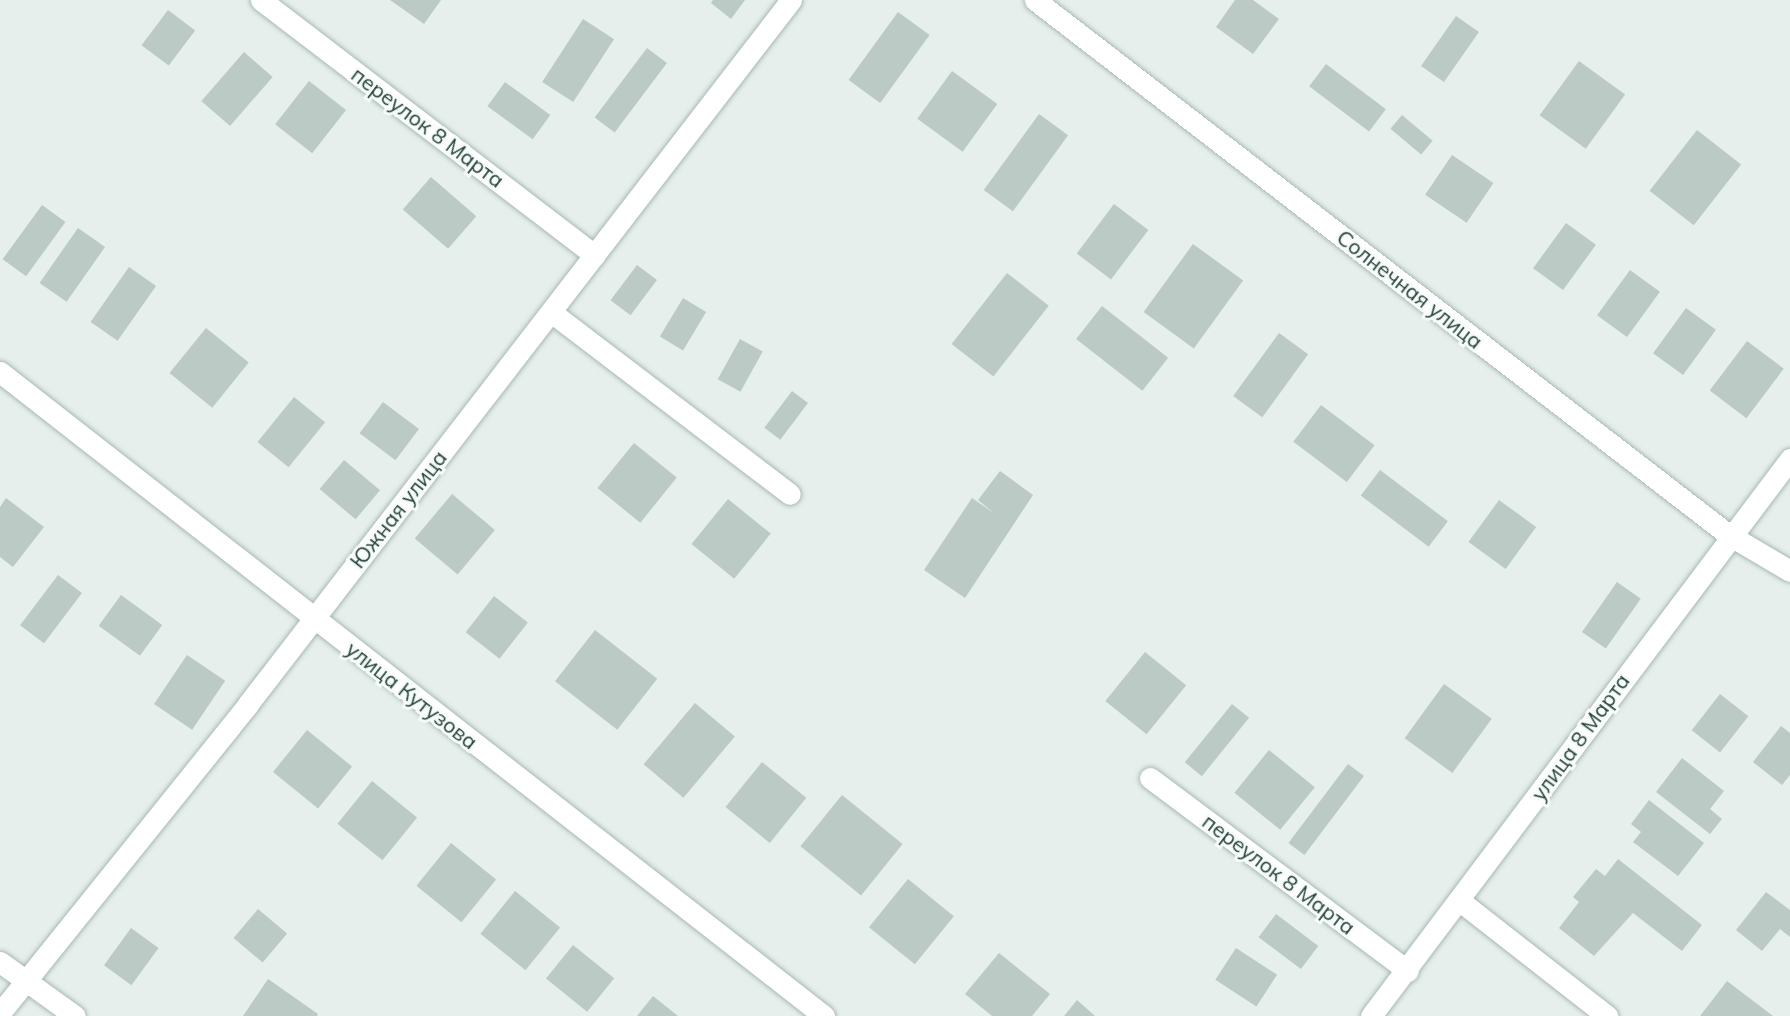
<!DOCTYPE html>
<html>
<head>
<meta charset="utf-8">
<style>
  body { margin:0 }
  #map { position:relative; width:1790px; height:1016px; overflow:hidden; background:#e6efeb; font-family:Mulish,sans-serif }
  div>[style] { position:absolute }
  [style*='--x'] { left:calc(var(--x)*1px); top:calc(var(--y)*1px); width:calc(var(--w)*1px); rotate:calc(var(--a)*1deg) }
  .building>* { inset:0; background:#bbcac4; transform-origin:0 0 }
  .roads { filter:drop-shadow(0 0 2px #a8b8b2) drop-shadow(0 0 2px #a8b8b2) }
  .minor>* { height:21px; margin:-10.5px; padding:0 10.5px; transform-origin:10.5px; border-radius:10.5px; background:#fff }
  span { translate:-50% -50%; white-space:nowrap; text-align:center; line-height:1.15; -webkit-text-stroke:6px #f7fbf9; paint-order:stroke }
  .street-label { font-size:21px; color:#24423a }
</style>
</head>
<body>
<div id="map">
  <div class="building">
    <div style="clip-path:polygon(390px 0,441px 0,424px 24px)"></div>
    <div style="clip-path:polygon(713px 0,745px 0,731px 19px,711px 3px)"></div>
    <div style="clip-path:polygon(1235px 0,1253px 0,1279px 19px,1253px 54px,1216px 27px)"></div>
    <div style="left:168px;top:10px;width:34px;height:44px;rotate:37deg"></div>
    <div style="left:898px;top:12px;width:39px;height:84px;rotate:36deg"></div>
    <div style="left:1456px;top:16px;width:28px;height:61px;rotate:35deg"></div>
    <div style="left:583px;top:19px;width:37px;height:75px;rotate:33deg"></div>
    <div style="left:647px;top:48px;width:25px;height:87px;rotate:37deg"></div>
    <div style="left:244px;top:52px;width:38px;height:65px;rotate:41deg"></div>
    <div style="left:1579px;top:61px;width:57px;height:67px;rotate:36deg"></div>
    <div style="left:1326px;top:64px;width:75px;height:28px;rotate:37deg"></div>
    <div style="left:952px;top:71px;width:56px;height:59px;rotate:36deg"></div>
    <div style="left:309px;top:81px;width:47px;height:55px;rotate:38deg"></div>
    <div style="left:505px;top:82px;width:56px;height:30px;rotate:36deg"></div>
    <div style="left:1039px;top:114px;width:36px;height:94px;rotate:36deg"></div>
    <div style="left:1402px;top:115px;width:40px;height:18px;rotate:40deg"></div>
    <div style="left:1697px;top:130px;width:56px;height:77px;rotate:38deg"></div>
    <div style="left:1452px;top:155px;width:50px;height:48px;rotate:34deg"></div>
    <div style="left:431px;top:177px;width:60px;height:43px;rotate:41deg"></div>
    <div style="left:1114px;top:204px;width:43px;height:62px;rotate:37deg"></div>
    <div style="left:42px;top:205px;width:29px;height:67px;rotate:36deg"></div>
    <div style="left:1566px;top:223px;width:37px;height:56px;rotate:36deg"></div>
    <div style="left:78px;top:228px;width:33px;height:67px;rotate:35deg"></div>
    <div style="left:1193px;top:244px;width:62px;height:84px;rotate:36deg"></div>
    <div style="left:637px;top:265px;width:25px;height:44px;rotate:37deg"></div>
    <div style="left:129px;top:267px;width:33px;height:67px;rotate:35deg"></div>
    <div style="left:1630px;top:270px;width:37px;height:56px;rotate:36deg"></div>
    <div style="left:1007px;top:273px;width:53px;height:90px;rotate:38deg"></div>
    <div style="left:683px;top:298px;width:27px;height:45px;rotate:31deg"></div>
    <div style="left:1102px;top:306px;width:84px;height:42px;rotate:38deg"></div>
    <div style="left:1686px;top:308px;width:37px;height:56px;rotate:36deg"></div>
    <div style="left:206px;top:328px;width:55px;height:58px;rotate:39deg"></div>
    <div style="left:1279px;top:333px;width:36px;height:78px;rotate:36deg"></div>
    <div style="left:740px;top:339px;width:26px;height:46px;rotate:29deg"></div>
    <div style="left:1747px;top:341px;width:46px;height:62px;rotate:37deg"></div>
    <div style="left:792px;top:391px;width:20px;height:46px;rotate:37deg"></div>
    <div style="left:294px;top:397px;width:40px;height:58px;rotate:39deg"></div>
    <div style="left:383px;top:402px;width:45px;height:39px;rotate:37deg"></div>
    <div style="left:1321px;top:405px;width:67px;height:46px;rotate:37deg"></div>
    <div style="left:634px;top:443px;width:55px;height:58px;rotate:39deg"></div>
    <div style="left:344px;top:460px;width:47px;height:38px;rotate:40deg"></div>
    <div style="left:1380px;top:470px;width:85px;height:32px;rotate:37deg"></div>
    <div style="clip-path:polygon(1000px 471px,1033px 495px,965px 598px,924px 570px,972px 498px,994px 513px,978px 500px)"></div>
    <div style="left:452px;top:494px;width:56px;height:58px;rotate:40deg"></div>
    <div style="clip-path:polygon(6px 498px,44px 527px,13px 567px,0 557px,0 507px)"></div>
    <div style="left:728px;top:499px;width:55px;height:58px;rotate:39deg"></div>
    <div style="left:1499px;top:500px;width:46px;height:52px;rotate:36deg"></div>
    <div style="left:58px;top:575px;width:30px;height:63px;rotate:37deg"></div>
    <div style="left:1617px;top:582px;width:29px;height:61px;rotate:35deg"></div>
    <div style="left:121px;top:595px;width:51px;height:38px;rotate:36deg"></div>
    <div style="left:494px;top:596px;width:43px;height:46px;rotate:38deg"></div>
    <div style="left:595px;top:630px;width:79px;height:65px;rotate:38deg"></div>
    <div style="left:1145px;top:652px;width:53px;height:63px;rotate:39deg"></div>
    <div style="left:187px;top:655px;width:46px;height:59px;rotate:34deg"></div>
    <div style="left:1444px;top:684px;width:59px;height:67px;rotate:36deg"></div>
    <div style="left:1720px;top:694px;width:36px;height:46px;rotate:38deg"></div>
    <div style="left:695px;top:703px;width:52px;height:80px;rotate:40deg"></div>
    <div style="left:1232px;top:704px;width:22px;height:75px;rotate:39deg"></div>
    <div style="clip-path:polygon(1781px 726px,1790px 733px,1790px 775px,1782px 785px,1753px 762px)"></div>
    <div style="left:307px;top:730px;width:58px;height:54px;rotate:39deg"></div>
    <div style="left:1269px;top:750px;width:59px;height:55px;rotate:39deg"></div>
    <div style="clip-path:polygon(1682px 758px,1724px 791px,1710px 809px,1722px 819px,1710px 834px,1656px 792px)"></div>
    <div style="left:762px;top:762px;width:57px;height:58px;rotate:39deg"></div>
    <div style="left:1348px;top:764px;width:20px;height:99px;rotate:37deg"></div>
    <div style="left:372px;top:781px;width:58px;height:55px;rotate:39deg"></div>
    <div style="left:842px;top:795px;width:78px;height:66px;rotate:39deg"></div>
    <div style="clip-path:polygon(1649px 800px,1704px 843px,1678px 876px,1633px 842px,1641px 832px,1631px 824px)"></div>
    <div style="left:451px;top:843px;width:58px;height:55px;rotate:39deg"></div>
    <div style="clip-path:polygon(1618px 859px,1702px 925px,1682px 951px,1633px 913px,1594px 956px,1559px 928px,1579px 902px,1573px 897px,1596px 869px,1605px 876px)"></div>
    <div style="left:908px;top:879px;width:59px;height:62px;rotate:39deg"></div>
    <div style="left:515px;top:891px;width:58px;height:55px;rotate:39deg"></div>
    <div style="clip-path:polygon(1766px 892px,1790px 910px,1790px 937px,1780px 929px,1762px 951px,1736px 930px)"></div>
    <div style="left:258px;top:909px;width:38px;height:38px;rotate:40deg"></div>
    <div style="left:1276px;top:914px;width:53px;height:29px;rotate:37deg"></div>
    <div style="left:131px;top:928px;width:34px;height:46px;rotate:36deg"></div>
    <div style="left:573px;top:945px;width:53px;height:43px;rotate:39deg"></div>
    <div style="left:1236px;top:948px;width:49px;height:38px;rotate:33deg"></div>
    <div style="clip-path:polygon(999px 953px,1050px 994px,1032px 1016px,992px 1016px,965px 994px)"></div>
    <div style="clip-path:polygon(268px 979px,318px 1014px,317px 1016px,243px 1016px)"></div>
    <div style="clip-path:polygon(1727px 981px,1773px 1016px,1700px 1016px)"></div>
    <div style="clip-path:polygon(653px 996px,678px 1016px,637px 1016px)"></div>
    <div style="clip-path:polygon(1077px 1000px,1095px 1016px,1064px 1016px)"></div>
  </div>
  <div class="roads">
    <div class="minor">
      <div style="--x:261;--y:0;--w:420;--a:37.4"></div>
      <div style="--x:1035;--y:0;--w:876;--a:37.63"></div>
      <div style="--x:1729;--y:535;--w:71;--a:30.5"></div>
      <div style="--x:551;--y:312;--w:300;--a:37.3"></div>
      <div style="--x:0;--y:372;--w:1046;--a:38.01"></div>
      <div style="--x:1150;--y:778;--w:322;--a:36.8"></div>
      <div style="--x:1460;--y:901;--w:187;--a:38"></div>
      <div style="--x:0;--y:962;--w:92;--a:35.8"></div>
      <div style="--x:0;--y:1013;--w:396;--a:-51.2"></div>
      <div style="--x:248;--y:704;--w:889;--a:-52.36"></div>
      <div style="--x:1371;--y:1016;--w:697;--a:-53.05"></div>
    </div>
  </div>
  <div class="street-label">
    <span style="left:428px;top:127px;rotate:37deg">переулок 8 Марта</span>
    <span style="left:1410px;top:289px;rotate:38deg">Солнечная улица</span>
    <span style="left:398px;top:509px;rotate:-52deg">Южная улица</span>
    <span style="left:412px;top:695px;rotate:38deg">улица Кутузова</span>
    <span style="left:1580px;top:737px;rotate:-54deg">улица 8 Марта</span>
    <span style="left:1279px;top:874px;rotate:37deg">переулок 8 Марта</span>
  </div>
</div>
</body>
</html>
